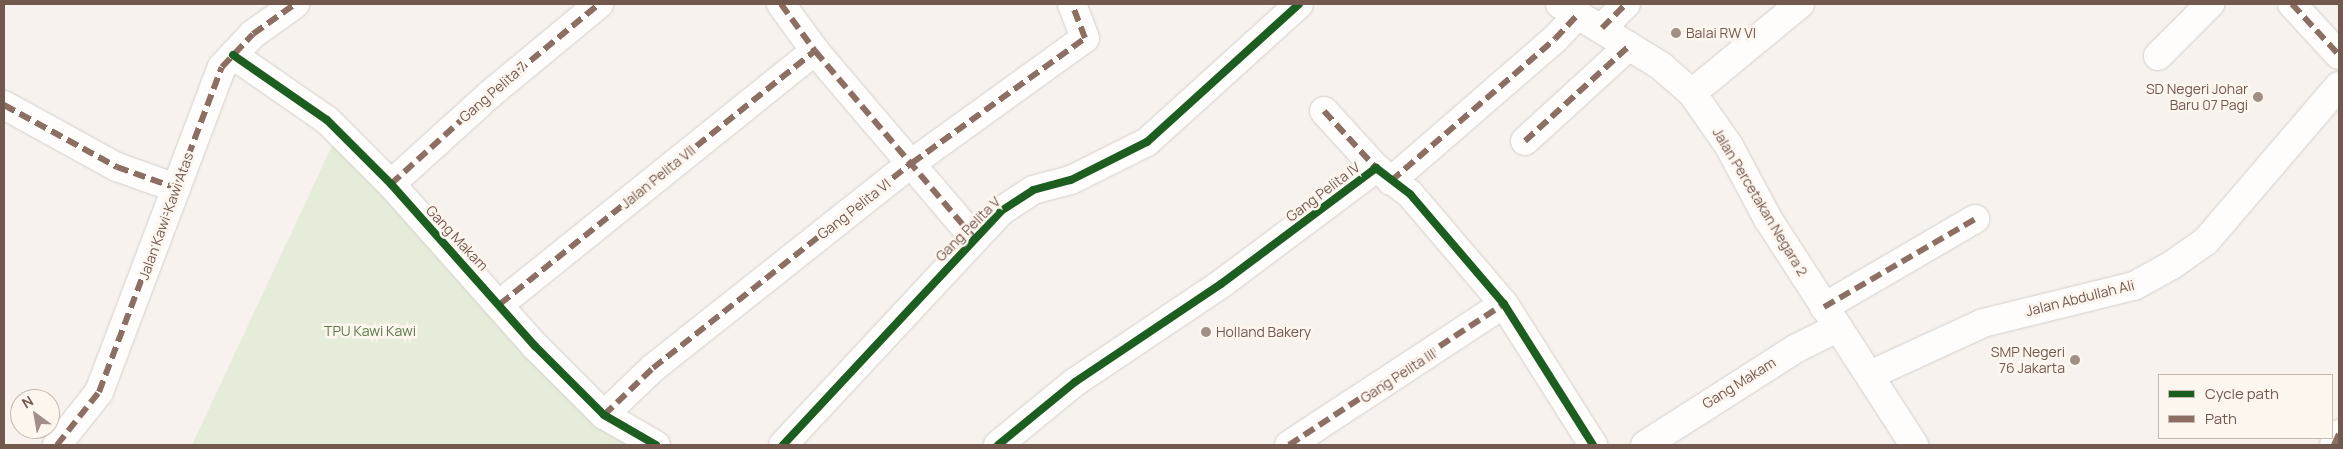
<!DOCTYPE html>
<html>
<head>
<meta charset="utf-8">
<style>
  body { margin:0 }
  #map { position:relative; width:2343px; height:449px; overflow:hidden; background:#f7f2ed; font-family:Manrope,sans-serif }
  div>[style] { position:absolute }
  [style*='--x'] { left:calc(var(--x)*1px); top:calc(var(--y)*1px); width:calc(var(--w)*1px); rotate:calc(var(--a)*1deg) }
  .green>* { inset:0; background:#e5ecd9 }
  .roads { filter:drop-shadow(0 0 1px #d6cfcb) drop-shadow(0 0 1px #d6cfcb) }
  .minor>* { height:28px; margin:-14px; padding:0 14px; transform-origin:14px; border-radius:14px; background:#fefdfc }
  .tertiary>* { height:28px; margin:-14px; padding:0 14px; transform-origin:14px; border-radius:14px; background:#fefdfc }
  .quiet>* { height:6px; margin-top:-3px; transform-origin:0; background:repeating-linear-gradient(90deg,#8d6e63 0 12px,transparent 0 18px) }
  .cycleway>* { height:8px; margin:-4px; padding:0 4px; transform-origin:4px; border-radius:4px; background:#1b5e20 }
  .dots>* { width:14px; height:14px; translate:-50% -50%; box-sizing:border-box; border:2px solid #fdf6ef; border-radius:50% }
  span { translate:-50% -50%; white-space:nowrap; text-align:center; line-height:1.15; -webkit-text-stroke:5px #fdf6ef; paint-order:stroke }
  .poi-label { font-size:14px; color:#73584e }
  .left { translate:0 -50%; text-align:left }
  .right { translate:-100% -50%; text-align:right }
  .street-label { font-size:14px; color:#73584e }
  .park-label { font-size:14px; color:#5a7847 }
  .frame { position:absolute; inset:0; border:5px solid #73584e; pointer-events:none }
  .legend { position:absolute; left:2158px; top:374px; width:175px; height:65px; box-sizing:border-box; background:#fdf6ef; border:1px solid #c6b7af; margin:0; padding:6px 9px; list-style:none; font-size:15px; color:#73584e }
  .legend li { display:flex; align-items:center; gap:10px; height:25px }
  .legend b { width:25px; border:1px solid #c6b7af }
  .north { position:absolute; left:10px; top:389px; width:50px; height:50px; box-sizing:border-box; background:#fdf6ef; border:1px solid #c6b7af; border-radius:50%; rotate:328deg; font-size:14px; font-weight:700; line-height:20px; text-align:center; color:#73584e }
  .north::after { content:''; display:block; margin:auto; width:18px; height:22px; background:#a18e86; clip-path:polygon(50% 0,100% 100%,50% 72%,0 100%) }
</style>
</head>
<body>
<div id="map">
  <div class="green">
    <div style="clip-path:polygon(339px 131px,500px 304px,656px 445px,192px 445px)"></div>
  </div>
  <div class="roads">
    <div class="minor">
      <div style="--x:781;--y:4;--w:58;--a:54.1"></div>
      <div style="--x:815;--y:51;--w:245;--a:49.6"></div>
      <div style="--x:2292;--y:4;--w:69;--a:47.3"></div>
      <div style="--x:1602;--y:28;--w:34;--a:-45"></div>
      <div style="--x:233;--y:55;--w:114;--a:34.7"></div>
      <div style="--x:327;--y:120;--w:91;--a:45"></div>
      <div style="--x:391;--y:184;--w:217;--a:48.4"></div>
      <div style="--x:535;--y:346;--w:98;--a:45"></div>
      <div style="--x:604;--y:415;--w:60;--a:30"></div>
      <div style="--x:2158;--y:56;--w:74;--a:-45"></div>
      <div style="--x:1692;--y:93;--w:140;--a:-39.5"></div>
      <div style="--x:4;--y:105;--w:129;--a:28.8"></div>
      <div style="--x:117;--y:167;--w:63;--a:19.6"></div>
      <div style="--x:1324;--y:111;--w:77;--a:47.6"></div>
      <div style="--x:1525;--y:141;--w:141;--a:-42.4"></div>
      <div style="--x:1391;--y:181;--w:217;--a:-40.9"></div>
      <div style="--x:1555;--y:39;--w:34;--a:-47"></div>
      <div style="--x:391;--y:184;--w:132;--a:-42.2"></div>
      <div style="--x:489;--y:95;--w:143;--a:-39.6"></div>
      <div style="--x:500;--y:304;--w:404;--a:-38.8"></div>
      <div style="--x:1824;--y:307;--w:175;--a:-30.2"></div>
      <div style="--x:1870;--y:375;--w:124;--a:-24.7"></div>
      <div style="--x:1983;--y:323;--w:155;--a:-13.8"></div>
      <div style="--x:2134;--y:286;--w:43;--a:-28.9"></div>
      <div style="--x:2172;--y:265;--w:42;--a:-35.2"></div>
      <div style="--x:2206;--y:241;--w:204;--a:-49.4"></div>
      <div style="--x:604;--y:415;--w:68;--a:-43.8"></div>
      <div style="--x:653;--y:368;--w:330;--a:-38.4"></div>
      <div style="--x:912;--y:163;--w:213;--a:-35.8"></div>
      <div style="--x:1085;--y:38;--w:36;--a:-111"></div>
      <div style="--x:57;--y:445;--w:68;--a:-51.6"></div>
      <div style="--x:99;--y:392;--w:347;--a:-69.3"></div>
      <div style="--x:222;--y:67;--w:45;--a:-46.8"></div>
      <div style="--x:253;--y:34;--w:52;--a:-35.5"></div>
      <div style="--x:783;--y:445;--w:320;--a:-47"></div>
      <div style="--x:1001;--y:211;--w:38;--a:-33"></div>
      <div style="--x:1033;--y:190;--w:39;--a:-15"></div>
      <div style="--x:1071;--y:180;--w:85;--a:-26.6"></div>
      <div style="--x:1147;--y:142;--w:205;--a:-42.2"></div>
      <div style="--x:998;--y:445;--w:99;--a:-39.3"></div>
      <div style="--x:1075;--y:382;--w:176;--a:-33.9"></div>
      <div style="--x:1221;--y:284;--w:194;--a:-36.8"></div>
      <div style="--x:1376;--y:168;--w:43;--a:37.4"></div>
      <div style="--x:1410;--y:194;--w:145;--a:49.5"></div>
      <div style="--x:1504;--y:304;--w:167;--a:57.7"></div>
      <div style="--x:1289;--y:445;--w:257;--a:-33.3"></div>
      <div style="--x:1645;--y:445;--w:178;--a:-32.6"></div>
      <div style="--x:1795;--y:349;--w:47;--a:-26.6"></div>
      <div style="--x:2334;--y:445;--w:12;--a:-66"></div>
    </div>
    <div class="tertiary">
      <div style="--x:1560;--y:4;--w:119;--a:31.5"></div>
      <div style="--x:1661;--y:66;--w:41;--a:41.1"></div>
      <div style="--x:1692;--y:93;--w:65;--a:55.1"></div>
      <div style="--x:1729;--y:146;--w:83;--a:61.9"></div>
      <div style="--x:1768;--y:219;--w:269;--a:57.1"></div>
    </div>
  </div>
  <div class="quiet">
    <div style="--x:781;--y:4;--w:58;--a:54.1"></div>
    <div style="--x:815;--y:51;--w:245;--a:49.6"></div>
    <div style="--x:2292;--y:4;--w:69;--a:47.3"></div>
    <div style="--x:1602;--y:28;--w:34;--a:-45"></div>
    <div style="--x:4;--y:105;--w:129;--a:28.8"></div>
    <div style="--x:117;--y:167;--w:63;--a:19.6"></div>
    <div style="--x:1324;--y:111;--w:77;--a:47.6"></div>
    <div style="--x:1525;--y:141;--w:141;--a:-42.4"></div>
    <div style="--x:1391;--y:181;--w:217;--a:-40.9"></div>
    <div style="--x:1555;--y:39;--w:34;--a:-47"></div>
    <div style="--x:391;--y:184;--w:132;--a:-42.2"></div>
    <div style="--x:489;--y:95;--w:143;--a:-39.6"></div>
    <div style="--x:500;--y:304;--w:404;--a:-38.8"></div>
    <div style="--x:1824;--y:307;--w:175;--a:-30.2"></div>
    <div style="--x:604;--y:415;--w:68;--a:-43.8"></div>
    <div style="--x:653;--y:368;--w:330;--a:-38.4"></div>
    <div style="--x:912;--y:163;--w:213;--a:-35.8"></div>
    <div style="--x:1085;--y:38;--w:36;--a:-111"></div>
    <div style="--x:57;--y:445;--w:68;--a:-51.6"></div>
    <div style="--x:99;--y:392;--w:347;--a:-69.3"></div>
    <div style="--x:222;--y:67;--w:45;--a:-46.8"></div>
    <div style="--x:253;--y:34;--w:52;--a:-35.5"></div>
    <div style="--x:1289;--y:445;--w:257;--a:-33.3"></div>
    <div style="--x:2334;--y:445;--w:12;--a:-66"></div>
  </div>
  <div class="cycleway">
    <div style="--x:233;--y:55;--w:114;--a:34.7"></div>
    <div style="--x:327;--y:120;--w:91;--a:45"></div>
    <div style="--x:391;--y:184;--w:217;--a:48.4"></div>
    <div style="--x:535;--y:346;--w:98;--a:45"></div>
    <div style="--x:604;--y:415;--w:60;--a:30"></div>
    <div style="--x:783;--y:445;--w:320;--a:-47"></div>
    <div style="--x:1001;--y:211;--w:38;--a:-33"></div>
    <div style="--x:1033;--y:190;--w:39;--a:-15"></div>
    <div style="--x:1071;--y:180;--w:85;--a:-26.6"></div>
    <div style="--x:1147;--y:142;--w:205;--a:-42.2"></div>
    <div style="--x:998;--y:445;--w:99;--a:-39.3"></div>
    <div style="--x:1075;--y:382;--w:176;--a:-33.9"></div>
    <div style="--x:1221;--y:284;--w:194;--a:-36.8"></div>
    <div style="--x:1376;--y:168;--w:43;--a:37.4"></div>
    <div style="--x:1410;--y:194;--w:145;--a:49.5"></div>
    <div style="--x:1504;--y:304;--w:167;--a:57.7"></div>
  </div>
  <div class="dots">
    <div style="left:1676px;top:33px;background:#a18e86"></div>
    <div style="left:2258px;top:97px;background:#a18e86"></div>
    <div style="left:1206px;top:332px;background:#a18e86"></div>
    <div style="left:2075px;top:360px;background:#a18e86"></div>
  </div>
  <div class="poi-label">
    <span class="left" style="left:1686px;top:33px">Balai RW VI</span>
    <span class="right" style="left:2248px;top:97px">SD Negeri Johar<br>Baru 07 Pagi</span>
    <span class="left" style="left:1216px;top:332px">Holland Bakery</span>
    <span class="right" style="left:2065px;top:360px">SMP Negeri<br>76 Jakarta</span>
  </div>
  <div class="street-label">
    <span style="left:493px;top:92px;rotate:-41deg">Gang Pelita 7</span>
    <span style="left:658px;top:177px;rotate:-39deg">Jalan Pelita VII</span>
    <span style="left:1323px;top:192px;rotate:-37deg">Gang Pelita IV</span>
    <span style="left:1760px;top:202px;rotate:59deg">Jalan Percetakan Negara 2</span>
    <span style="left:854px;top:209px;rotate:-38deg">Gang Pelita VI</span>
    <span style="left:166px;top:216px;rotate:-70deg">Jalan Kawi-Kawi Atas</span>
    <span style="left:968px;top:229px;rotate:-45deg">Gang Pelita V</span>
    <span style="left:457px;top:238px;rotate:47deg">Gang Makam</span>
    <span style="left:2080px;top:298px;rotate:-14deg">Jalan Abdullah Ali</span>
    <span style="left:1398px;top:376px;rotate:-33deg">Gang Pelita III</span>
    <span style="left:1739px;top:383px;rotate:-32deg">Gang Makam</span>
  </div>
  <div class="park-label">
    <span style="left:370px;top:331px">TPU Kawi Kawi</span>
  </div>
  <div class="frame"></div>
  <ul class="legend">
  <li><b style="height:6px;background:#1b5e20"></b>Cycle path</li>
  <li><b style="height:6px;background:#8d6e63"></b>Path</li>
  </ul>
  <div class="north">N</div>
</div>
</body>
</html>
